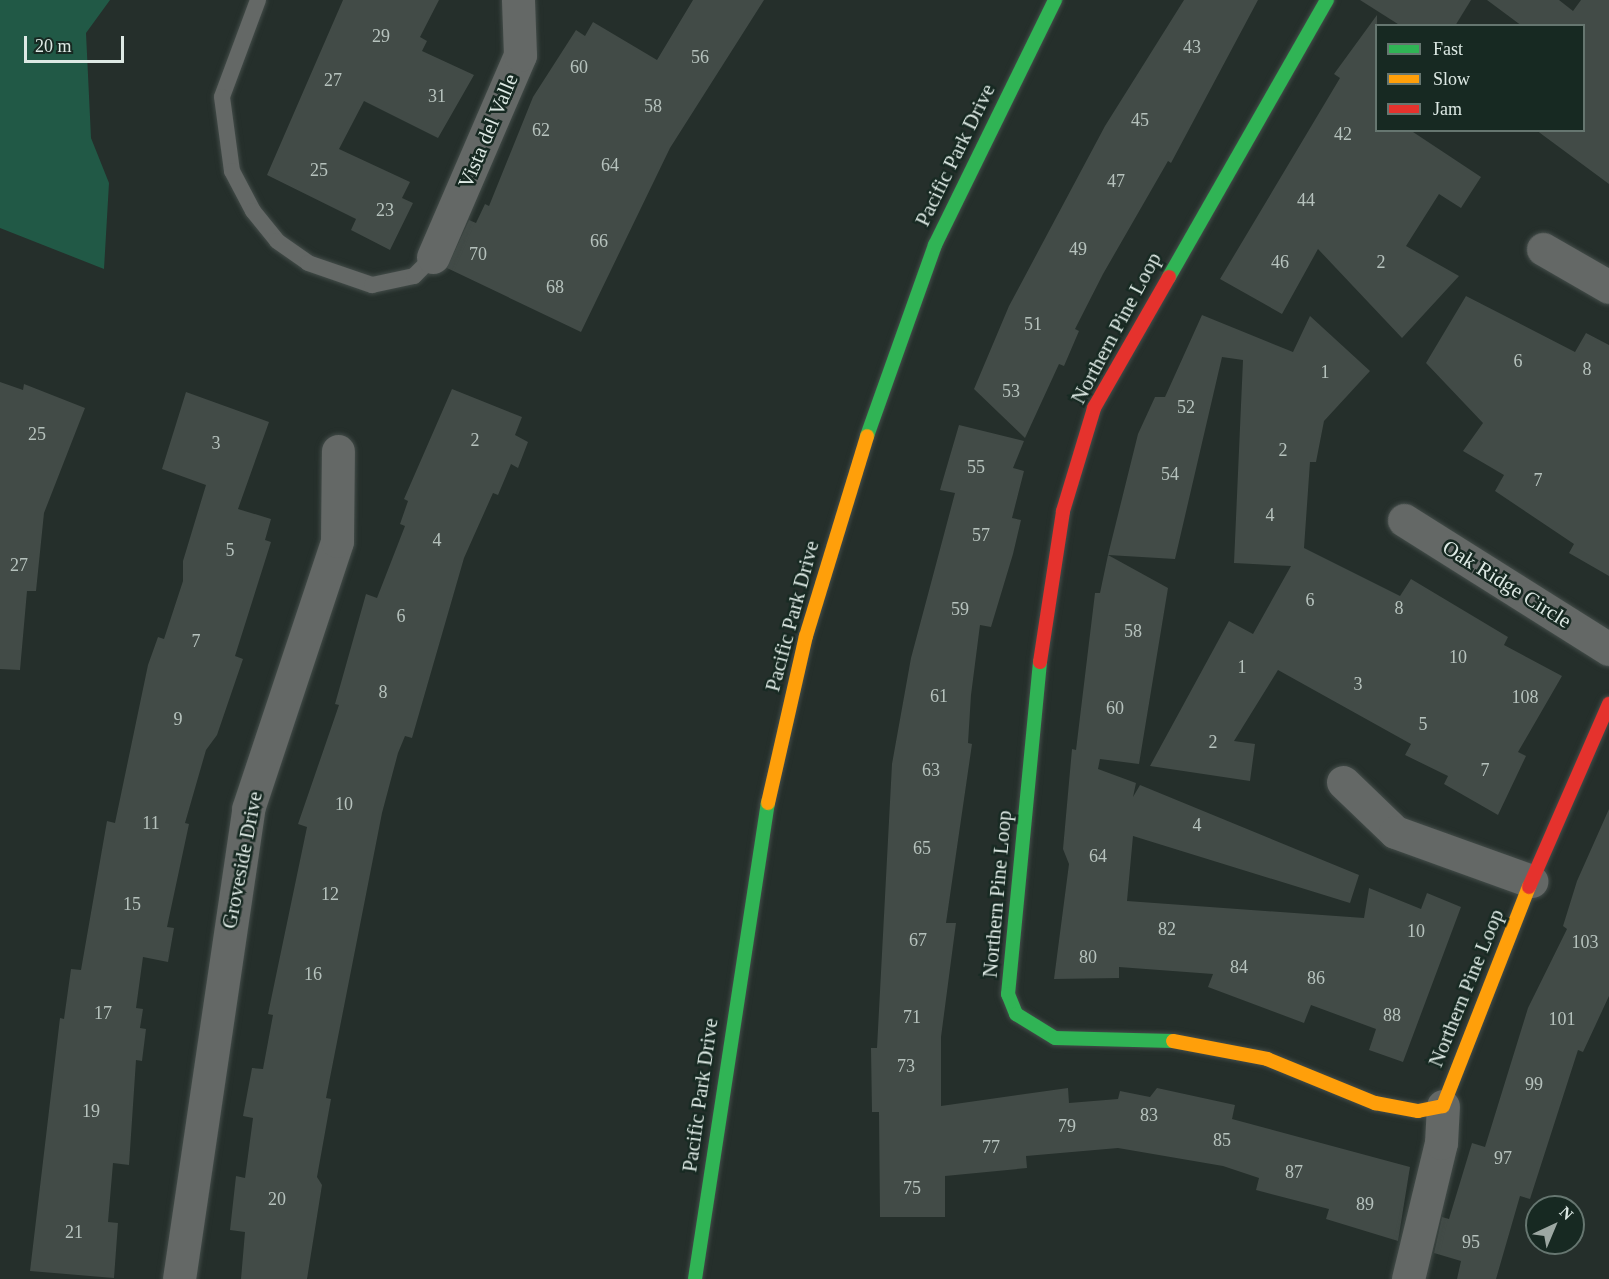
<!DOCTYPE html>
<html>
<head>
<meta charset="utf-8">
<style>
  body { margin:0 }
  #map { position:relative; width:1609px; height:1279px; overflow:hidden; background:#252f2b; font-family:Georgia,serif }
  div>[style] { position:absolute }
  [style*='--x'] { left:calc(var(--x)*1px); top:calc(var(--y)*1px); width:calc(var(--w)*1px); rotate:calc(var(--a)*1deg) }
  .green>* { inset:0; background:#215946 }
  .building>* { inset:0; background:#424b47 }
  .roads { filter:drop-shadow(0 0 2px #434c49) drop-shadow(0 0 2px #434c49) }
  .lane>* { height:16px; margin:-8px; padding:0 8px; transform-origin:8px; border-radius:8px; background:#646866 }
  .street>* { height:33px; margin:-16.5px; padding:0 16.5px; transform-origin:16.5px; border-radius:16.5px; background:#646866 }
  .fast>* { height:14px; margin:-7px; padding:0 7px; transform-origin:7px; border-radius:7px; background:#30b455 }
  .slow>* { height:14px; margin:-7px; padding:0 7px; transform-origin:7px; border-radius:7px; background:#ff9f0a }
  .jam>* { height:14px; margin:-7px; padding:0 7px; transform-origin:7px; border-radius:7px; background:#e5322d }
  span { translate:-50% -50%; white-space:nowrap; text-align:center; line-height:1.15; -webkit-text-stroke:5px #172922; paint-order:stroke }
  .number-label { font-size:18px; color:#b6c2bd }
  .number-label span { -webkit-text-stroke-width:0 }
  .street-label { font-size:21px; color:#dde9e4 }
  .legend { position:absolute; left:1375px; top:24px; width:210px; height:108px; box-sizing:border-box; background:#172922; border:2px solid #667670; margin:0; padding:8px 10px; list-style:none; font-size:18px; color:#dde9e4 }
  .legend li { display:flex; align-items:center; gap:12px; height:30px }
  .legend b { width:30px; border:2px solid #667670 }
  .north { position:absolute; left:1525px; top:1195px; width:60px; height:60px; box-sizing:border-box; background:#172922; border:2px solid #667670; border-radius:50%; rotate:44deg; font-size:16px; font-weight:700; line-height:24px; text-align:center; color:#dde9e4 }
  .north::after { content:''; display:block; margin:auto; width:21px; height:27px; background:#9da8a3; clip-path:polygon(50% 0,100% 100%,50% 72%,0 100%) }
  .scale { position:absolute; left:24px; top:36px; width:100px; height:27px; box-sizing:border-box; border:3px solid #dde9e4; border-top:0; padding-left:8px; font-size:18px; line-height:21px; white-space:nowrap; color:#dde9e4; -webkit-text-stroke:4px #172922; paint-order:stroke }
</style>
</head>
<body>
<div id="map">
  <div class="green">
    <div style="clip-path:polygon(0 0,110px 0,86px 33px,91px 138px,109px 183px,104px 269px,0 228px)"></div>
  </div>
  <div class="building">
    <div style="clip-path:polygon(343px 0,439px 0,420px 37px,427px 41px,422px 51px,474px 75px,438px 138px,364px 101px,339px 149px,410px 182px,402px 198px,413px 203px,390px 250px,351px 230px,356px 219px,267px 175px)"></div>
    <div style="clip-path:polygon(693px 0,764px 0,670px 148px,581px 332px,447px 268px,469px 220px,476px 223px,485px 204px,489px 206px,533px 97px,576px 30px,585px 36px,593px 22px,657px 60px)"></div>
    <div style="clip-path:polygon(1184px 0,1258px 0,1171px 163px,1168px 161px,1103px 274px,1075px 329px,1079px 331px,1064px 366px,1059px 364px,1025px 438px,974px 389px,1009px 306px,1105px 126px)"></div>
    <div style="clip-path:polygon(1360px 0,1471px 0,1455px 26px,1401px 26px)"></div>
    <div style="clip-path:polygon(1487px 0,1559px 0,1573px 11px,1581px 0,1609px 0,1609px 184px,1536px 130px,1584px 130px,1584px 26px,1522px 26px)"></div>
    <div style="clip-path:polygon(1377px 15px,1377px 130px,1410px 130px,1481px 177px,1461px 208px,1439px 194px,1406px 246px,1459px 276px,1402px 338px,1318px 249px,1282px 314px,1220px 279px,1340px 78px,1334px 74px)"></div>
    <div style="clip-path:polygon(1466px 296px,1575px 352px,1586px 333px,1609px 345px,1609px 576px,1569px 553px,1574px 544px,1495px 491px,1504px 475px,1463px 451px,1483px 423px,1426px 363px)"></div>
    <div style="clip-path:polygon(1202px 315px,1293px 352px,1310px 316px,1370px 371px,1324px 421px,1316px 462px,1310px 462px,1304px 548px,1400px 596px,1411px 579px,1508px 637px,1504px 645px,1562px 676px,1518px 752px,1526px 756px,1498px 815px,1444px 784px,1448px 776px,1405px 755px,1411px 744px,1278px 670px,1234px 741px,1255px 744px,1250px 781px,1150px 766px,1229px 621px,1253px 634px,1291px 566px,1234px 563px,1243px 360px,1222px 357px,1175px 559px,1108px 555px,1138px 434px,1155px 397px,1165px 397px)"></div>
    <div style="clip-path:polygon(0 382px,23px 390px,24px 384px,85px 408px,44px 513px,36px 591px,27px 591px,20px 670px,0 669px)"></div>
    <div style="clip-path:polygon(452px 389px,522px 417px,515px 435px,528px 442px,518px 468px,511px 464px,498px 495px,493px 493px,464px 558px,412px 738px,405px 736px,398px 753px,382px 813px,326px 1098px,331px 1099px,317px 1177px,322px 1185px,307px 1279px,241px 1279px,245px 1232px,230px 1230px,236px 1176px,245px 1178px,253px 1118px,243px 1116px,252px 1068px,263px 1069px,273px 1015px,268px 1014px,307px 827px,298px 824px,339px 705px,335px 704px,366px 594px,377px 598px,405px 526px,400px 524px,408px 501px,404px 499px)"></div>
    <div style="clip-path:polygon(186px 392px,269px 422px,238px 509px,271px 519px,265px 540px,271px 542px,235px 656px,243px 659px,217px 735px,206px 750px,185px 823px,189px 824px,167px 927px,174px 928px,168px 962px,143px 957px,136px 1008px,143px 1009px,140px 1028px,146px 1029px,142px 1061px,136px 1060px,129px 1165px,113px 1163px,108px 1222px,118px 1223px,114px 1278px,30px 1271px,60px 1018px,64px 1019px,71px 969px,81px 970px,107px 821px,115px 823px,148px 665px,158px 637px,164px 639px,183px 581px,183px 561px,206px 485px,162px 469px)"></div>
    <div style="clip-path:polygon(959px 425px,1024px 441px,1013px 468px,1024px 471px,1012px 518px,1021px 520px,1013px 554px,991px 627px,980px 625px,971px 695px,968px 743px,972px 744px,946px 923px,956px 923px,941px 1037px,941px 1106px,1068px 1088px,1069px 1103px,1118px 1099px,1120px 1091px,1150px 1097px,1157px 1088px,1235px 1105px,1232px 1119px,1410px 1167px,1398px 1241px,1326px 1219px,1329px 1209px,1256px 1190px,1259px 1178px,1223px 1166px,1118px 1148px,1026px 1156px,1027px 1168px,945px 1176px,945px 1217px,880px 1217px,879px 1112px,872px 1112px,871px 1048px,877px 1048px,892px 764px,911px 658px,955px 493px,940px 490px)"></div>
    <div style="clip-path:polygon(1108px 555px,1168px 588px,1139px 764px,1100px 759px,1098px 769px,1136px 783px,1133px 797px,1140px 785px,1359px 875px,1350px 903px,1133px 836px,1127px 901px,1364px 918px,1369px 888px,1421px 909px,1427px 893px,1461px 907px,1403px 1062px,1369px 1050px,1376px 1029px,1311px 1005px,1304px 1023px,1208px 987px,1213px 974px,1119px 967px,1119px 978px,1054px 979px,1069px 864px,1063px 849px,1072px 749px,1076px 750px,1095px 593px,1100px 593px)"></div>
    <div style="clip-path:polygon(1609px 809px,1609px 996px,1583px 1052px,1578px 1050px,1530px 1199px,1520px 1196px,1496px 1279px,1457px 1279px,1461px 1261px,1434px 1253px,1442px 1217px,1449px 1219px,1472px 1143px,1485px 1147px,1528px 1008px,1567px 929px,1563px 926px,1577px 881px)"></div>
  </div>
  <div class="roads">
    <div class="lane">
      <div style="--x:258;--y:0;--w:103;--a:110.4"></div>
      <div style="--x:222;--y:97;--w:75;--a:82.3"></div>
      <div style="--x:232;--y:171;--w:45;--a:62.3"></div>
      <div style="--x:253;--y:211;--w:38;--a:51"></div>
      <div style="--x:277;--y:241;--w:38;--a:35"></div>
      <div style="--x:308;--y:263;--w:68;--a:19"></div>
      <div style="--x:372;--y:285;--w:43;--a:-12.1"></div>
      <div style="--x:414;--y:276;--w:27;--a:-45"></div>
    </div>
    <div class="street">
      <div style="--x:1543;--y:249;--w:76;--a:29.9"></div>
      <div style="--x:433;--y:257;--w:220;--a:-66.7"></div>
      <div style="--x:520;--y:55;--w:55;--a:-92.1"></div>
      <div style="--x:1404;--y:520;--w:242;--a:32.2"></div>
      <div style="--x:1343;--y:782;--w:72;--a:43.9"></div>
      <div style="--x:1395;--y:832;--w:145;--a:19.8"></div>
      <div style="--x:179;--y:1279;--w:475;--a:-81.6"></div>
      <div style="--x:248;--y:809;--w:282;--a:-71.6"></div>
      <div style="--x:337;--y:541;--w:90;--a:-89.4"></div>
      <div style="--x:1408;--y:1279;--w:140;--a:-76.4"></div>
      <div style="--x:1441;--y:1143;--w:37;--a:-87"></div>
    </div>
    <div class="fast">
      <div style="--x:1169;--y:277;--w:319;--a:-60.3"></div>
      <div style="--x:867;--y:436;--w:203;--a:-70.4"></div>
      <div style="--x:935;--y:245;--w:273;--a:-63.9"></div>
      <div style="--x:1040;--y:662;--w:334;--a:95.5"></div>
      <div style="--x:1008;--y:994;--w:22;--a:68"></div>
      <div style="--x:1016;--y:1014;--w:46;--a:31.6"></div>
      <div style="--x:1055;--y:1038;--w:118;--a:1.5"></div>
      <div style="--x:695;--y:1279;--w:482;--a:-81.3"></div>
    </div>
    <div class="slow">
      <div style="--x:768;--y:803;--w:171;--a:-77.2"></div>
      <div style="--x:806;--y:636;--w:209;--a:-73"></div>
      <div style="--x:1173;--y:1041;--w:96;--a:10.8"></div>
      <div style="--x:1267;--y:1059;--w:117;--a:22.2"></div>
      <div style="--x:1375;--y:1103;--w:44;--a:10.5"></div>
      <div style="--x:1418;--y:1111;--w:25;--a:-11"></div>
      <div style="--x:1443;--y:1106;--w:235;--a:-68.6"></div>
    </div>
    <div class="jam">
      <div style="--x:1040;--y:662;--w:153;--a:-81.3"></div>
      <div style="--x:1063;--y:511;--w:108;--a:-73.2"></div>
      <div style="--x:1094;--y:408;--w:151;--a:-60.2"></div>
      <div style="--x:1529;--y:887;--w:200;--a:-66.4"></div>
    </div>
  </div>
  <div class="number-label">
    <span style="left:381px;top:36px">29</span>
    <span style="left:1192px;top:47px">43</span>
    <span style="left:700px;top:57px">56</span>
    <span style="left:579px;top:67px">60</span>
    <span style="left:333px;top:80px">27</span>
    <span style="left:437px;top:96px">31</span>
    <span style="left:653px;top:106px">58</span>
    <span style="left:1140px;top:120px">45</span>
    <span style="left:541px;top:130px">62</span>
    <span style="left:1343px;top:134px">42</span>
    <span style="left:610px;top:165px">64</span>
    <span style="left:319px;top:170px">25</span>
    <span style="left:1116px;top:181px">47</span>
    <span style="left:1306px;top:200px">44</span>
    <span style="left:385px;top:210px">23</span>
    <span style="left:599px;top:241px">66</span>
    <span style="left:1078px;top:249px">49</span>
    <span style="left:478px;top:254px">70</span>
    <span style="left:1280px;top:262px">46</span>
    <span style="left:1381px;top:262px">2</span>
    <span style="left:555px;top:287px">68</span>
    <span style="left:1033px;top:324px">51</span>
    <span style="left:1518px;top:361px">6</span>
    <span style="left:1587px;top:369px">8</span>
    <span style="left:1325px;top:372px">1</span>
    <span style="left:1011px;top:391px">53</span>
    <span style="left:1186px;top:407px">52</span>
    <span style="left:37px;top:434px">25</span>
    <span style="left:475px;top:440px">2</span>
    <span style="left:216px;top:443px">3</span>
    <span style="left:1283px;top:450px">2</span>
    <span style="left:976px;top:467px">55</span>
    <span style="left:1170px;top:474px">54</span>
    <span style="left:1538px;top:480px">7</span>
    <span style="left:1270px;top:515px">4</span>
    <span style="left:981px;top:535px">57</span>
    <span style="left:437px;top:540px">4</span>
    <span style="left:230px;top:550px">5</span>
    <span style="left:19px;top:565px">27</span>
    <span style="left:1310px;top:600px">6</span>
    <span style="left:1399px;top:608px">8</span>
    <span style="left:960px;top:609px">59</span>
    <span style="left:401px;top:616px">6</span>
    <span style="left:1133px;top:631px">58</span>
    <span style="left:196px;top:641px">7</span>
    <span style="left:1458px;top:657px">10</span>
    <span style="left:1242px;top:667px">1</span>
    <span style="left:1358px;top:684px">3</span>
    <span style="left:383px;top:692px">8</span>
    <span style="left:939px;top:696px">61</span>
    <span style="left:1525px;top:697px">108</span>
    <span style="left:1115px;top:708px">60</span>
    <span style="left:178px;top:719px">9</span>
    <span style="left:1423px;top:724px">5</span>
    <span style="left:1213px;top:742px">2</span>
    <span style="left:931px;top:770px">63</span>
    <span style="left:1485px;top:770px">7</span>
    <span style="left:344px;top:804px">10</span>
    <span style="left:151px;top:823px">11</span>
    <span style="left:1197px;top:825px">4</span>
    <span style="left:922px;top:848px">65</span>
    <span style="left:1098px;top:856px">64</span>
    <span style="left:330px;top:894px">12</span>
    <span style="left:132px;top:904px">15</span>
    <span style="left:1167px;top:929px">82</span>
    <span style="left:1416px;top:931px">10</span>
    <span style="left:918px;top:940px">67</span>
    <span style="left:1585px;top:942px">103</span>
    <span style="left:1088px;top:957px">80</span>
    <span style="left:1239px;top:967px">84</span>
    <span style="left:313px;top:974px">16</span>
    <span style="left:1316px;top:978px">86</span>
    <span style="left:103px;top:1013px">17</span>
    <span style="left:1392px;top:1015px">88</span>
    <span style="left:912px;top:1017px">71</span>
    <span style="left:1562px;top:1019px">101</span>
    <span style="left:906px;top:1066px">73</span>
    <span style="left:1534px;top:1084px">99</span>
    <span style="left:91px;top:1111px">19</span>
    <span style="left:1149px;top:1115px">83</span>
    <span style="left:1067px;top:1126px">79</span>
    <span style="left:1222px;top:1140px">85</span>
    <span style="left:991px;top:1147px">77</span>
    <span style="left:1503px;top:1158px">97</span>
    <span style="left:1294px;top:1172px">87</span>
    <span style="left:912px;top:1188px">75</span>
    <span style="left:277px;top:1199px">20</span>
    <span style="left:1365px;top:1204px">89</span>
    <span style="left:74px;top:1232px">21</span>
    <span style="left:1471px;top:1242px">95</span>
  </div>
  <div class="street-label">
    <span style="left:488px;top:131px;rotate:-67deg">Vista del Valle</span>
    <span style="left:955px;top:155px;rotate:-64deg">Pacific Park Drive</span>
    <span style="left:1116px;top:328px;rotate:-62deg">Northern Pine Loop</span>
    <span style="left:1507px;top:584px;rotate:32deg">Oak Ridge Circle</span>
    <span style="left:792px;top:616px;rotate:-75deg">Pacific Park Drive</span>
    <span style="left:242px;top:860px;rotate:-79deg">Groveside Drive</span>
    <span style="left:997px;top:894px;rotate:-85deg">Northern Pine Loop</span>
    <span style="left:1466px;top:988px;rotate:-68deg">Northern Pine Loop</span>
    <span style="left:700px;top:1095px;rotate:-82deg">Pacific Park Drive</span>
  </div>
  <ul class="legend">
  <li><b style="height:8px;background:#30b455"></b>Fast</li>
  <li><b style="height:8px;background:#ff9f0a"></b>Slow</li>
  <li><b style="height:8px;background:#e5322d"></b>Jam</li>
  </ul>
  <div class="north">N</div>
  <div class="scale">20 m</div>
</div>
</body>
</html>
